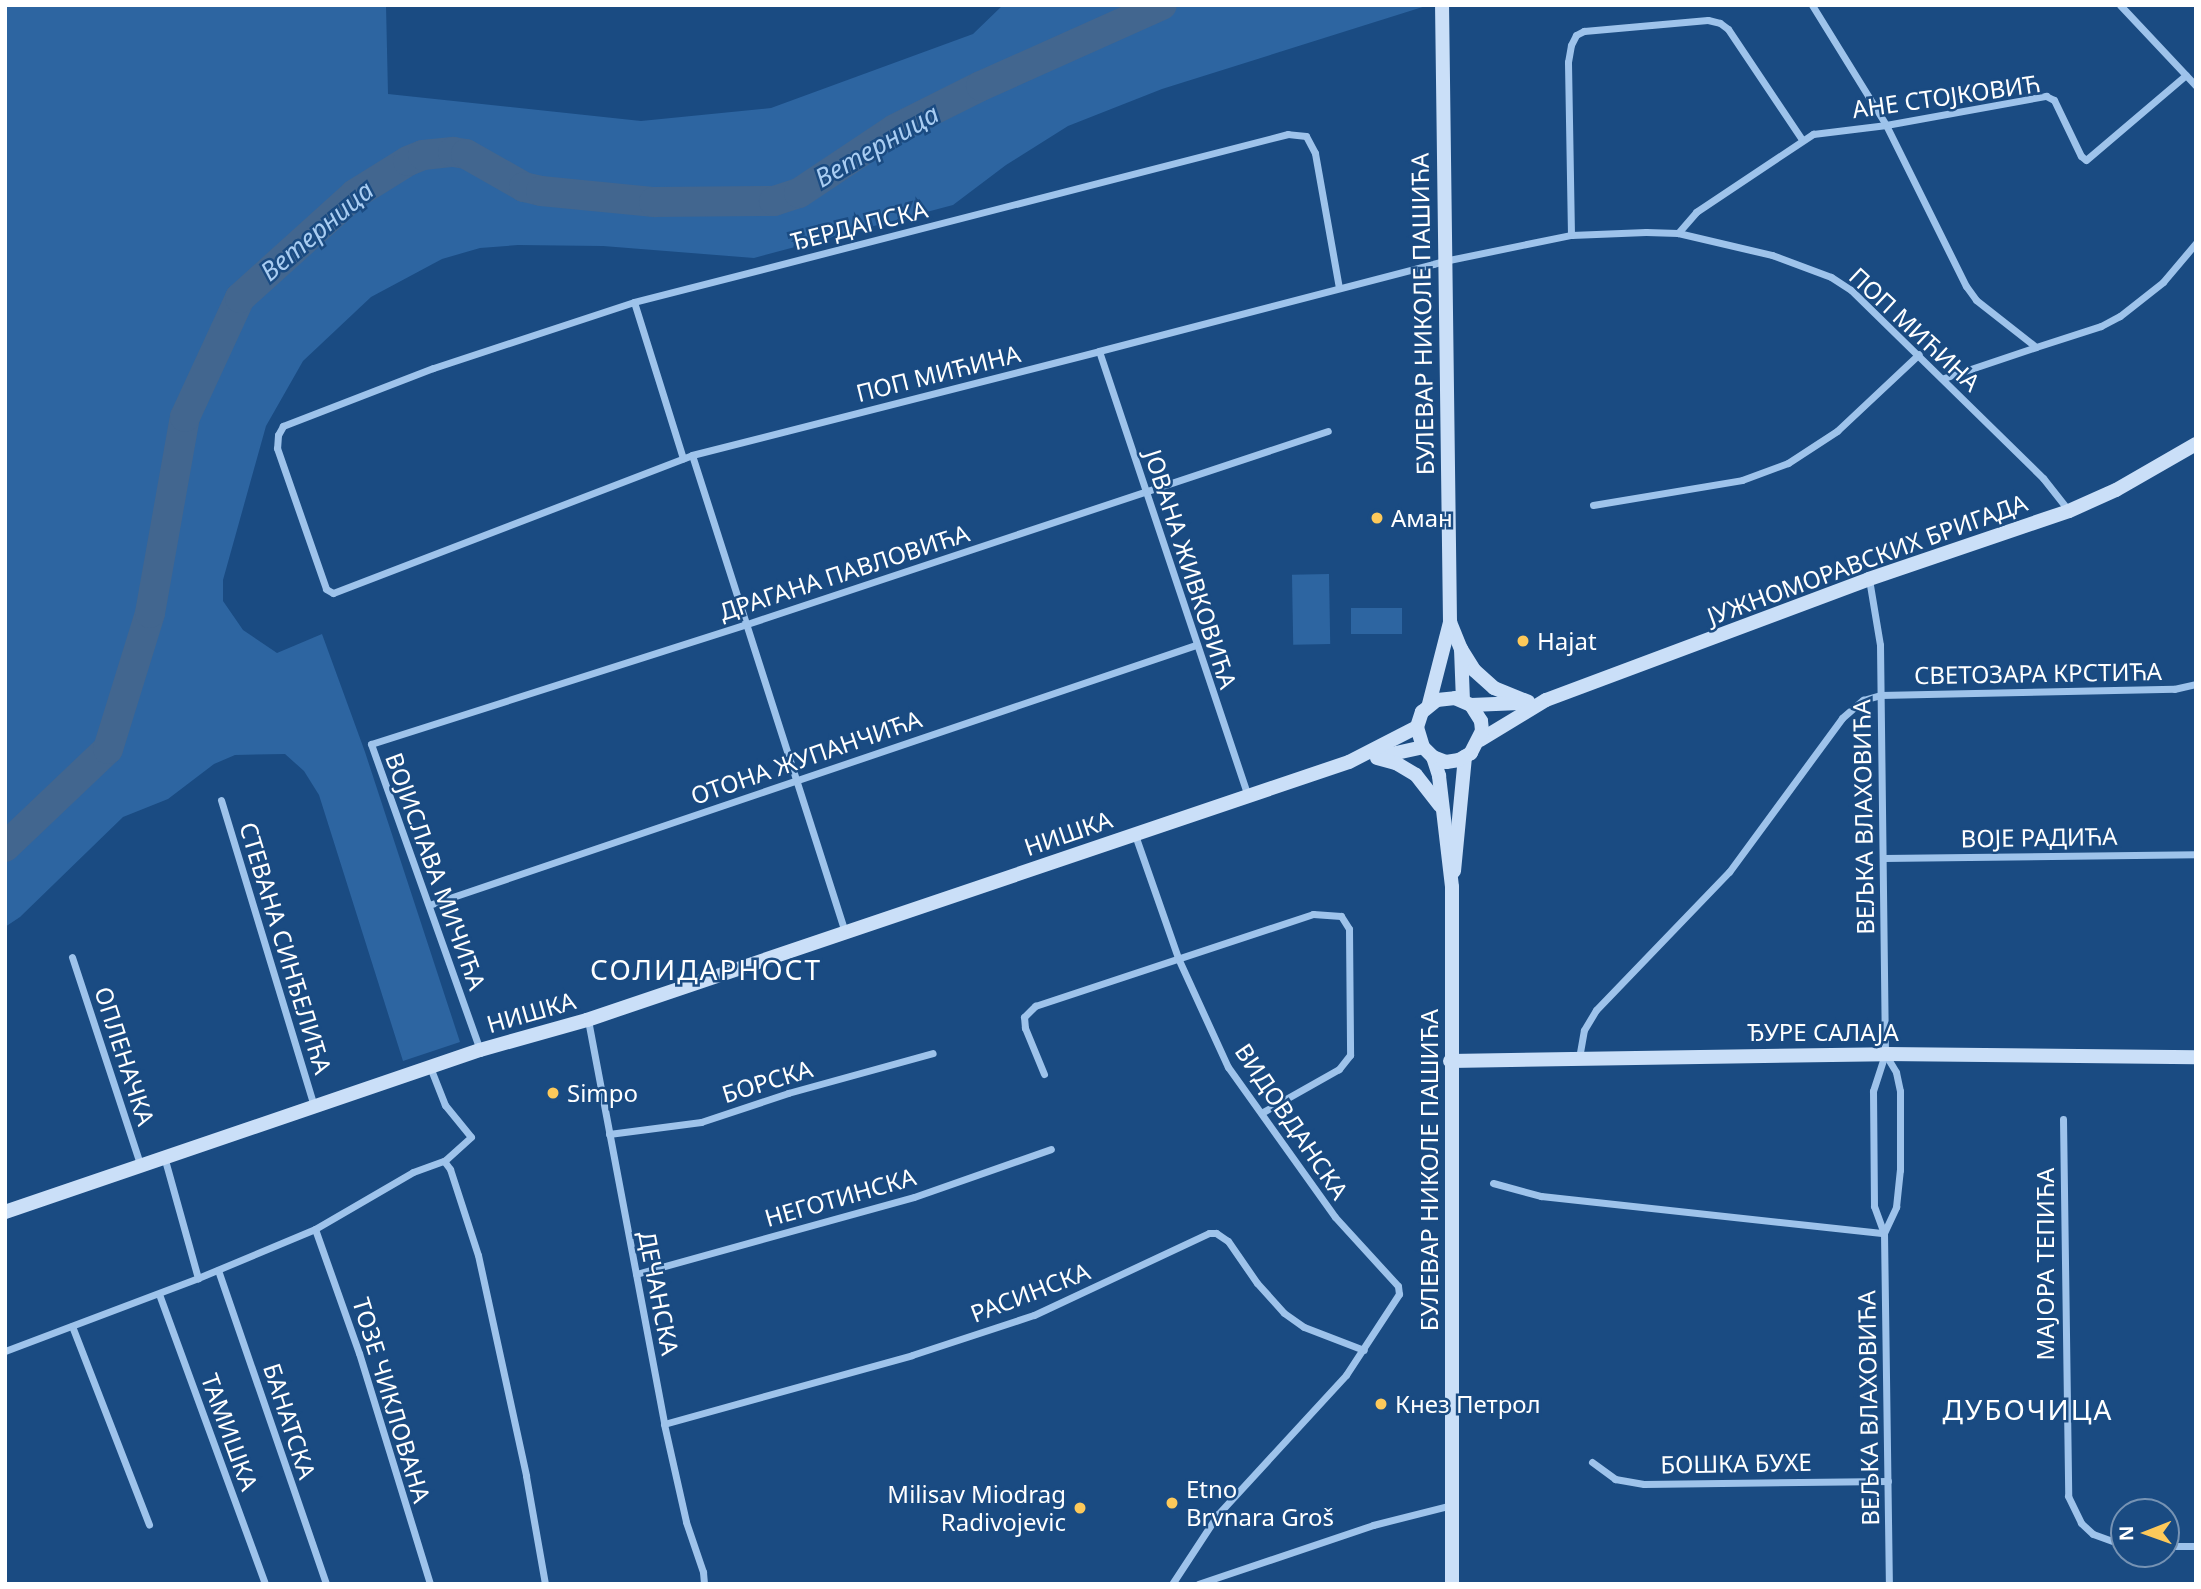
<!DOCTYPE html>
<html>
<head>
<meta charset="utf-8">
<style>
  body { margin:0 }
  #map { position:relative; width:2201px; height:1589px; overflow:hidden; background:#1a4b82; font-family:"Noto Sans",sans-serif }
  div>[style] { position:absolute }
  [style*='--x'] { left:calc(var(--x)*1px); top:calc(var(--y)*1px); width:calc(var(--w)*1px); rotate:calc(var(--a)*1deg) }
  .green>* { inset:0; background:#2d65a1; transform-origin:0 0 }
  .river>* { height:30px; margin:-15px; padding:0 15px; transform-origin:15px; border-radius:15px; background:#42668f }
  .street>* { height:7px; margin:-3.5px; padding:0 3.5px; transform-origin:3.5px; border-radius:3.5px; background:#9ec3eb }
  .secondary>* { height:14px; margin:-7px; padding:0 7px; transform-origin:7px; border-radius:7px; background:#cadff8 }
  .dots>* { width:19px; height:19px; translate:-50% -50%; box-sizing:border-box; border:4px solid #1a4b82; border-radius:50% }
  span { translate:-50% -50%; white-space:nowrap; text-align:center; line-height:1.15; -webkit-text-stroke:5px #1a4b82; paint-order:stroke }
  .street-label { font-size:24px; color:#fff }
  .poi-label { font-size:24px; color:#fff }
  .left { translate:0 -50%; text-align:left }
  .right { translate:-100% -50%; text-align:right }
  .water-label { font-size:26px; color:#a9cdf2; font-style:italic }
  .quarter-label { font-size:28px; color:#fff; letter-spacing:2px }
  .frame { position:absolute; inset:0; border:7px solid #fff; pointer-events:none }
  .north { position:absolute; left:2110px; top:1498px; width:70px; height:70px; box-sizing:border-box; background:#1a4b82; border:2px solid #7693b4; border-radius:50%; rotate:269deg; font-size:19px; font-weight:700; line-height:28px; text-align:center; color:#fff }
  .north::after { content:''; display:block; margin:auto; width:24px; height:32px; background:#fdc95a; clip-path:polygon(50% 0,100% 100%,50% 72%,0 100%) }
</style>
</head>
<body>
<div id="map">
  <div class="green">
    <div style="clip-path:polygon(5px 5px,386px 5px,388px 94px,641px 121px,771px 108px,973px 34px,1003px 5px,1429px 5px,1162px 89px,1068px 126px,1006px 165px,953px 205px,754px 258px,603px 246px,518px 245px,480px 248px,442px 259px,371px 297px,303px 361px,266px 426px,223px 580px,223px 601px,243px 630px,277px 653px,322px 634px,365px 752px,460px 1042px,403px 1061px,319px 795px,304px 771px,285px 754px,235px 755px,214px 764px,168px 799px,123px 817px,20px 917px,5px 927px)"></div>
    <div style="left:1329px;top:574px;width:70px;height:37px;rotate:89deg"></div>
    <div style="left:1351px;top:608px;width:51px;height:26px"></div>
  </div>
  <div class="river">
    <div style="--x:5;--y:847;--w:142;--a:-43.6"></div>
    <div style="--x:108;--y:749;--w:142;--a:-72.8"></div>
    <div style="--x:150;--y:613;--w:199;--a:-79.9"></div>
    <div style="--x:185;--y:417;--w:131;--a:-65.2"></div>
    <div style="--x:240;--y:298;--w:155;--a:-42.1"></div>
    <div style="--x:355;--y:194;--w:62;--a:-31.9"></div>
    <div style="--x:408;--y:161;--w:16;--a:-22"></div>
    <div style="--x:423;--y:155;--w:30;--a:-6"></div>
    <div style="--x:453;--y:152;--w:13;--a:9"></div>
    <div style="--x:466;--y:154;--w:67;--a:29.6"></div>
    <div style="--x:524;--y:187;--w:17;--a:13"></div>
    <div style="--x:541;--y:191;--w:114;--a:5.6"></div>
    <div style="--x:654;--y:202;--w:120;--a:-0.5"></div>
    <div style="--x:774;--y:201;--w:26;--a:-18"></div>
    <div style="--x:799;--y:193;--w:115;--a:-33.7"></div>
    <div style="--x:895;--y:129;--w:96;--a:-26.6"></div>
    <div style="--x:981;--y:86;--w:198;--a:-24.1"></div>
  </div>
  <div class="street">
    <div style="--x:1812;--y:5;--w:141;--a:58.3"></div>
    <div style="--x:1886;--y:125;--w:180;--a:63.6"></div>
    <div style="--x:1966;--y:286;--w:17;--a:54"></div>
    <div style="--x:1976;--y:300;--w:76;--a:38.1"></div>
    <div style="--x:2036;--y:347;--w:68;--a:-17.9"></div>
    <div style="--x:2101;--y:326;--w:21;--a:-28"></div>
    <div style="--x:2120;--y:316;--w:55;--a:-38.3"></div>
    <div style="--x:2163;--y:282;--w:51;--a:-49.8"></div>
    <div style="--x:2120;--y:5;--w:111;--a:46.8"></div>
    <div style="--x:1678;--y:233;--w:28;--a:-49"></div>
    <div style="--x:1696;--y:212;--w:141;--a:-33.7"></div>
    <div style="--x:1813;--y:134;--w:74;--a:-7"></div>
    <div style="--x:1886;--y:125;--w:163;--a:-10.3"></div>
    <div style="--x:2046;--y:96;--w:9;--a:27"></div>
    <div style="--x:2054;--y:100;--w:62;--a:64.3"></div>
    <div style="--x:2081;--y:156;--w:6;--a:39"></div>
    <div style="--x:2086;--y:160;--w:131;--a:-40.4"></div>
    <div style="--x:1571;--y:235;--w:173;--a:-91"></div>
    <div style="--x:1568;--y:62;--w:17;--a:-80"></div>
    <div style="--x:1571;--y:45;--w:11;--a:-63"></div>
    <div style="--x:1576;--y:35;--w:9;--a:-27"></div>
    <div style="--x:1584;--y:31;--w:124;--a:-5.1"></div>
    <div style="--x:1708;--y:20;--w:12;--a:14"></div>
    <div style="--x:1720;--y:23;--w:10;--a:37"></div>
    <div style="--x:1728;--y:29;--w:131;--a:56.2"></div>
    <div style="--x:1339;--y:288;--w:137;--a:-100.1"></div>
    <div style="--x:1315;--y:153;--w:19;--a:-118"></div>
    <div style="--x:1306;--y:136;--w:18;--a:-174"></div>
    <div style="--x:1288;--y:134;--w:675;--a:165.59"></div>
    <div style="--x:634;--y:302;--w:212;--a:161.8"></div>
    <div style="--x:433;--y:368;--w:161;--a:158.9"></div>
    <div style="--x:283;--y:426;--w:10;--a:119"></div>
    <div style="--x:278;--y:435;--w:13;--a:94"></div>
    <div style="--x:277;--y:448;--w:149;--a:70.8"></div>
    <div style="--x:326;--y:589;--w:8;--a:30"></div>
    <div style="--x:333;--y:593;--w:385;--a:-21"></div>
    <div style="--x:692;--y:455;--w:420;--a:-14.3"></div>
    <div style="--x:1099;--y:351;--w:345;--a:-14.6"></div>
    <div style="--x:1433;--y:264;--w:11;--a:-15"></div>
    <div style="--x:1444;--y:261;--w:130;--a:-11.6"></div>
    <div style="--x:1571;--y:235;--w:75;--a:-2.3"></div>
    <div style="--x:1646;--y:232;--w:32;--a:2"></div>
    <div style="--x:1678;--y:233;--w:97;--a:13.2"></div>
    <div style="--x:1772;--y:255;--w:63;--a:20.4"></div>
    <div style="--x:1831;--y:277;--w:24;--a:33"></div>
    <div style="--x:1851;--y:290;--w:269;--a:44.4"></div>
    <div style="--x:2043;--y:478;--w:42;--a:51.8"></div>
    <div style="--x:634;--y:302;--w:164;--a:72.6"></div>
    <div style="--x:1099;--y:351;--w:470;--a:71.5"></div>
    <div style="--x:1944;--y:378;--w:97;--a:-18.6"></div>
    <div style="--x:692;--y:455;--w:501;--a:72.22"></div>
    <div style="--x:1593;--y:505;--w:151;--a:-9.5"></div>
    <div style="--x:1742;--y:480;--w:49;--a:-20.3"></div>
    <div style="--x:1788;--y:463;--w:59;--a:-33.1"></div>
    <div style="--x:1837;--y:431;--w:112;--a:-43.2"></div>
    <div style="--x:1869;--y:579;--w:67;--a:80.5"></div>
    <div style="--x:1880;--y:645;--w:409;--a:89.3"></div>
    <div style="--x:1885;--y:1054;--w:39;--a:108"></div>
    <div style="--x:1873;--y:1091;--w:115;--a:89.5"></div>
    <div style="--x:1874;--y:1206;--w:29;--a:70"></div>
    <div style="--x:1884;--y:1233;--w:351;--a:89.2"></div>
    <div style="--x:221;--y:800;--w:320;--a:73.1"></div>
    <div style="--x:1135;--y:835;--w:130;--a:70.7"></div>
    <div style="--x:1178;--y:958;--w:120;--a:65.4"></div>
    <div style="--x:1228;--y:1067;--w:184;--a:54.5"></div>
    <div style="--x:1335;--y:1217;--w:93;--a:47.6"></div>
    <div style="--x:1398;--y:1286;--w:8;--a:83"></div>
    <div style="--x:1399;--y:1294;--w:97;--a:123.2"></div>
    <div style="--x:1346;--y:1375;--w:189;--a:132.6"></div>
    <div style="--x:1218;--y:1514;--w:84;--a:123.3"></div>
    <div style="--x:1883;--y:858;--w:313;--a:-0.7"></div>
    <div style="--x:429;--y:905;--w:810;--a:-18.73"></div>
    <div style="--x:72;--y:957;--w:221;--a:71.8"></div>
    <div style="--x:588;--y:1020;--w:411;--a:79.3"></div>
    <div style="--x:664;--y:1424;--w:100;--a:77.3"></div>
    <div style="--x:686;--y:1522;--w:53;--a:71.2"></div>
    <div style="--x:703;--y:1572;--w:12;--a:85"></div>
    <div style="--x:480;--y:1050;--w:325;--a:-109.6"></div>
    <div style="--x:371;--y:744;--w:395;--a:-17.7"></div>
    <div style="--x:747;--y:624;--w:612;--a:-18.38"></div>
    <div style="--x:1579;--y:1058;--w:28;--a:-80"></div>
    <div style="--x:1584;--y:1030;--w:23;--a:-59"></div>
    <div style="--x:1596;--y:1010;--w:192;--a:-46.1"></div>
    <div style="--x:1729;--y:872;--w:191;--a:-53.7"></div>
    <div style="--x:1842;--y:718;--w:28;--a:-41"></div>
    <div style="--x:1863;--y:700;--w:18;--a:-16"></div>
    <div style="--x:1880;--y:695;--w:294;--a:-1.2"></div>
    <div style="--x:2174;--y:689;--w:23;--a:-13"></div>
    <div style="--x:430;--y:1067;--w:41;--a:68.5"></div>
    <div style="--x:445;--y:1105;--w:41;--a:50.9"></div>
    <div style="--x:471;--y:1137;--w:36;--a:138"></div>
    <div style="--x:1044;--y:1074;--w:50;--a:-112.4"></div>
    <div style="--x:1025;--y:1028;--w:11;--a:-95"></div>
    <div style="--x:1024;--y:1017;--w:16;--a:-45"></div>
    <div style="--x:1035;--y:1006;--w:293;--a:-18.3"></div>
    <div style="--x:1313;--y:914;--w:28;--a:4"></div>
    <div style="--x:1341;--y:916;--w:15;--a:58"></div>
    <div style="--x:1349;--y:929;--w:126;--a:89.5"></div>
    <div style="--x:1350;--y:1055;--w:18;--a:128"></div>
    <div style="--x:1339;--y:1069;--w:87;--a:150.5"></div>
    <div style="--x:2063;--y:1119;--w:377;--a:89.2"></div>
    <div style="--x:2068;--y:1496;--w:30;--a:64"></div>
    <div style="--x:2081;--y:1523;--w:16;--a:43"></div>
    <div style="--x:2093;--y:1534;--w:33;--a:20"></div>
    <div style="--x:609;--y:1134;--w:93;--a:-7.4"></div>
    <div style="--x:701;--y:1122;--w:92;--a:-18.4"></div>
    <div style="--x:788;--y:1093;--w:150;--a:-15.4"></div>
    <div style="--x:165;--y:1160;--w:123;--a:74.4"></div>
    <div style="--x:198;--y:1278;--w:127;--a:-22.7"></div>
    <div style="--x:315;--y:1229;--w:113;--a:-30.2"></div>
    <div style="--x:413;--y:1172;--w:33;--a:-20"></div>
    <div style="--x:444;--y:1161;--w:10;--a:53"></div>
    <div style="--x:450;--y:1169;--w:90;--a:72"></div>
    <div style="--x:478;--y:1255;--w:226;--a:77.7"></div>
    <div style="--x:526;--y:1476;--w:110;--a:80"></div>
    <div style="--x:1493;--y:1183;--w:50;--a:15.2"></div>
    <div style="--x:1541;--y:1196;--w:345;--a:6.2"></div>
    <div style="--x:315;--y:1229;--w:132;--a:70.5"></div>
    <div style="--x:359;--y:1353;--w:242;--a:72.9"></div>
    <div style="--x:1884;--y:1233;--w:29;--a:-65"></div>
    <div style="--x:1896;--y:1207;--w:37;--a:-84"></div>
    <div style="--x:1900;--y:1170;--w:79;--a:-90"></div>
    <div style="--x:1900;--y:1091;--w:19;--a:-102"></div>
    <div style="--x:1896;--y:1072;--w:21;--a:-121"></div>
    <div style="--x:218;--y:1270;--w:332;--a:71"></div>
    <div style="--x:636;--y:1274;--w:288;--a:-15.5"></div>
    <div style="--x:914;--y:1197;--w:145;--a:-19.3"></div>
    <div style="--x:159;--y:1294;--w:309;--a:69.9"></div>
    <div style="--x:72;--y:1326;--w:213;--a:68.8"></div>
    <div style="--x:5;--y:1351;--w:206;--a:-20.7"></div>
    <div style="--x:664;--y:1424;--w:257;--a:-15.5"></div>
    <div style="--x:912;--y:1355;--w:128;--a:-18.2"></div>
    <div style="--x:1034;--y:1315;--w:193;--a:-25.1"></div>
    <div style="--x:1209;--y:1233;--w:7;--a:0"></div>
    <div style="--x:1216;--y:1233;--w:14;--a:34"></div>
    <div style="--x:1228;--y:1241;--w:51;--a:55.4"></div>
    <div style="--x:1257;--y:1283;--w:40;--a:48"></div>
    <div style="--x:1284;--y:1313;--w:24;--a:35"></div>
    <div style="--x:1304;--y:1327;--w:64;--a:21"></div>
    <div style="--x:1592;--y:1462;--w:29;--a:36"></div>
    <div style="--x:1615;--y:1479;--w:29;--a:10"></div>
    <div style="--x:1644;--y:1484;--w:244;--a:-0.7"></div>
    <div style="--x:2166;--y:1546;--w:30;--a:0"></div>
    <div style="--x:1198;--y:1584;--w:185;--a:-18.6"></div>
    <div style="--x:1373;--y:1525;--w:81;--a:-14.2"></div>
  </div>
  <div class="secondary">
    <div style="--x:1450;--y:622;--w:29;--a:68"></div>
    <div style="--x:1461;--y:649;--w:51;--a:87.8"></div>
    <div style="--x:1461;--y:649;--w:25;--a:58"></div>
    <div style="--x:1474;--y:670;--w:27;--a:42"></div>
    <div style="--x:1494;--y:688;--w:37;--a:22"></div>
    <div style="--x:1429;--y:704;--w:85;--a:-75.6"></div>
    <div style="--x:1450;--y:622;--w:617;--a:-90.74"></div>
    <div style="--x:1471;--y:705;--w:49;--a:-2.3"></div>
    <div style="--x:1480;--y:740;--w:77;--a:-31.2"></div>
    <div style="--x:1546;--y:700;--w:345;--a:-20.5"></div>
    <div style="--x:1869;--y:579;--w:211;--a:-18.8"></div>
    <div style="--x:2069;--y:511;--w:51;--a:-24.1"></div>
    <div style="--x:2116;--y:490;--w:92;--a:-29.9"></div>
    <div style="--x:1378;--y:757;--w:46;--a:-12.5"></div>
    <div style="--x:1433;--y:757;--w:20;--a:72"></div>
    <div style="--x:1439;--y:776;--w:112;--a:83.3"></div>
    <div style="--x:1452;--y:887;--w:697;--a:90"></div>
    <div style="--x:1377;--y:758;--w:20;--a:15"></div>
    <div style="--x:1396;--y:763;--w:23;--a:31"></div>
    <div style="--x:1416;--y:775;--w:39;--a:52"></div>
    <div style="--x:1454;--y:871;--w:115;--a:-84.5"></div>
    <div style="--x:1450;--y:1061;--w:435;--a:-0.9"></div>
    <div style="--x:1885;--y:1054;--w:311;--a:0.6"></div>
    <div style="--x:5;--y:1212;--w:502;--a:-18.83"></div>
    <div style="--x:480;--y:1050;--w:111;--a:-15.7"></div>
    <div style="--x:587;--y:1020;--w:804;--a:-18.71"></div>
    <div style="--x:1349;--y:762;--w:76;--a:-27.2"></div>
    <div style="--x:1417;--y:727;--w:16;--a:-72"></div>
    <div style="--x:1422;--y:712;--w:19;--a:-39"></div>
    <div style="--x:1437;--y:700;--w:18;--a:-6"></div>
    <div style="--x:1455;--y:698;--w:17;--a:24"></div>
    <div style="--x:1471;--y:705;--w:19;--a:58"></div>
    <div style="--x:1481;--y:721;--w:10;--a:84"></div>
    <div style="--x:1482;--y:731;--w:25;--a:117"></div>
    <div style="--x:1471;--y:753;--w:14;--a:150"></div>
    <div style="--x:1459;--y:760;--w:13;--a:171"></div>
    <div style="--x:1446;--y:762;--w:14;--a:-159"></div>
    <div style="--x:1433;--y:757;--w:14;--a:-135"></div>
    <div style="--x:1423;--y:747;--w:21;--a:-107"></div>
  </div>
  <div class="dots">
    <div style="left:1377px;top:518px;background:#fdc95a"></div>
    <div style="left:1523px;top:641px;background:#fdc95a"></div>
    <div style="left:553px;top:1093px;background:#fdc95a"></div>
    <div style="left:1381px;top:1404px;background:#fdc95a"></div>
    <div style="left:1172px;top:1503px;background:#fdc95a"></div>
    <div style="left:1080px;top:1508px;background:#fdc95a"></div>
  </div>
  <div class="street-label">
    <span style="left:1946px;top:96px;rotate:-8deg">АНЕ СТОЈКОВИЋ</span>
    <span style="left:859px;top:225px;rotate:-14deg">ЂЕРДАПСКА</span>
    <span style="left:1422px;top:314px;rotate:-91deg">БУЛЕВАР НИКОЛЕ ПАШИЋА</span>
    <span style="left:1915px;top:329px;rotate:43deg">ПОП МИЋИНА</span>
    <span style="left:938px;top:373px;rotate:-14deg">ПОП МИЋИНА</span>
    <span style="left:1867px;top:559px;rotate:-20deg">ЈУЖНОМОРАВСКИХ БРИГАДА</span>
    <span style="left:1191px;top:569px;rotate:72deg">ЈОВАНА ЖИВКОВИЋА</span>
    <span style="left:844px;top:572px;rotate:-18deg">ДРАГАНА ПАВЛОВИЋА</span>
    <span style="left:2038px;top:673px;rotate:-1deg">СВЕТОЗАРА КРСТИЋА</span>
    <span style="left:806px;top:757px;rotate:-19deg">ОТОНА ЖУПАНЧИЋА</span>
    <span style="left:1863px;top:817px;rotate:-91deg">ВЕЉКА ВЛАХОВИЋА</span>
    <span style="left:1068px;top:833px;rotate:-19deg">НИШКА</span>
    <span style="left:2039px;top:837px;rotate:-1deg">ВОЈЕ РАДИЋА</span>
    <span style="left:436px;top:871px;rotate:70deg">ВОЈИСЛАВА МИЧИЋА</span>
    <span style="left:286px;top:948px;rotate:73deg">СТЕВАНА СИНЂЕЛИЋА</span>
    <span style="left:531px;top:1012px;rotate:-16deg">НИШКА</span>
    <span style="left:1823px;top:1032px">ЂУРЕ САЛАЈА</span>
    <span style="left:125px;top:1056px;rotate:72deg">ОПЛЕНАЧКА</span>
    <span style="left:767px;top:1081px;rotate:-17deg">БОРСКА</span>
    <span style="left:1292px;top:1121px;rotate:56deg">ВИДОВДАНСКА</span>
    <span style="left:1429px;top:1170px;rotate:-90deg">БУЛЕВАР НИКОЛЕ ПАШИЋА</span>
    <span style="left:840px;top:1197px;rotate:-16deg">НЕГОТИНСКА</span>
    <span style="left:2045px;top:1264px;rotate:-90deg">МАЈОРА ТЕПИЋА</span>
    <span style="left:1030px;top:1292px;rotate:-21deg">РАСИНСКА</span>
    <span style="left:659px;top:1293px;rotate:79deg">ДЕЧАНСКА</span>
    <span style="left:392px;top:1400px;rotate:73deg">ТОЗЕ ЧИКЛОВАНА</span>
    <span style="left:1868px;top:1408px;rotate:-91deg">ВЕЉКА ВЛАХОВИЋА</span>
    <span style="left:290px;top:1421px;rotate:72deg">БАНАТСКА</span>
    <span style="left:230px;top:1432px;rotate:70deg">ТАМИШКА</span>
    <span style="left:1736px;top:1463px;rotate:-1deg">БОШКА БУХЕ</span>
  </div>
  <div class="poi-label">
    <span class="left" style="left:1391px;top:518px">Аман</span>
    <span class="left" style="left:1537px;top:641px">Hajat</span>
    <span class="left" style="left:567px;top:1093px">Simpo</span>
    <span class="left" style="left:1395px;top:1404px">Кнез Петрол</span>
    <span class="left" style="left:1186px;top:1503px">Etno<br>Brvnara Groš</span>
    <span class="right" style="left:1066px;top:1508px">Milisav Miodrag<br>Radivojevic</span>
  </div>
  <div class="water-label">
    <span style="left:877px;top:146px;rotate:-30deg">Ветерница</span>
    <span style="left:317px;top:231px;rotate:-40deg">Ветерница</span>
  </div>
  <div class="quarter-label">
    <span style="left:706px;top:969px">СОЛИДАРНОСТ</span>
    <span style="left:2028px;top:1409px">ДУБОЧИЦА</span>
  </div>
  <div class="frame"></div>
  <div class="north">N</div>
</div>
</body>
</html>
